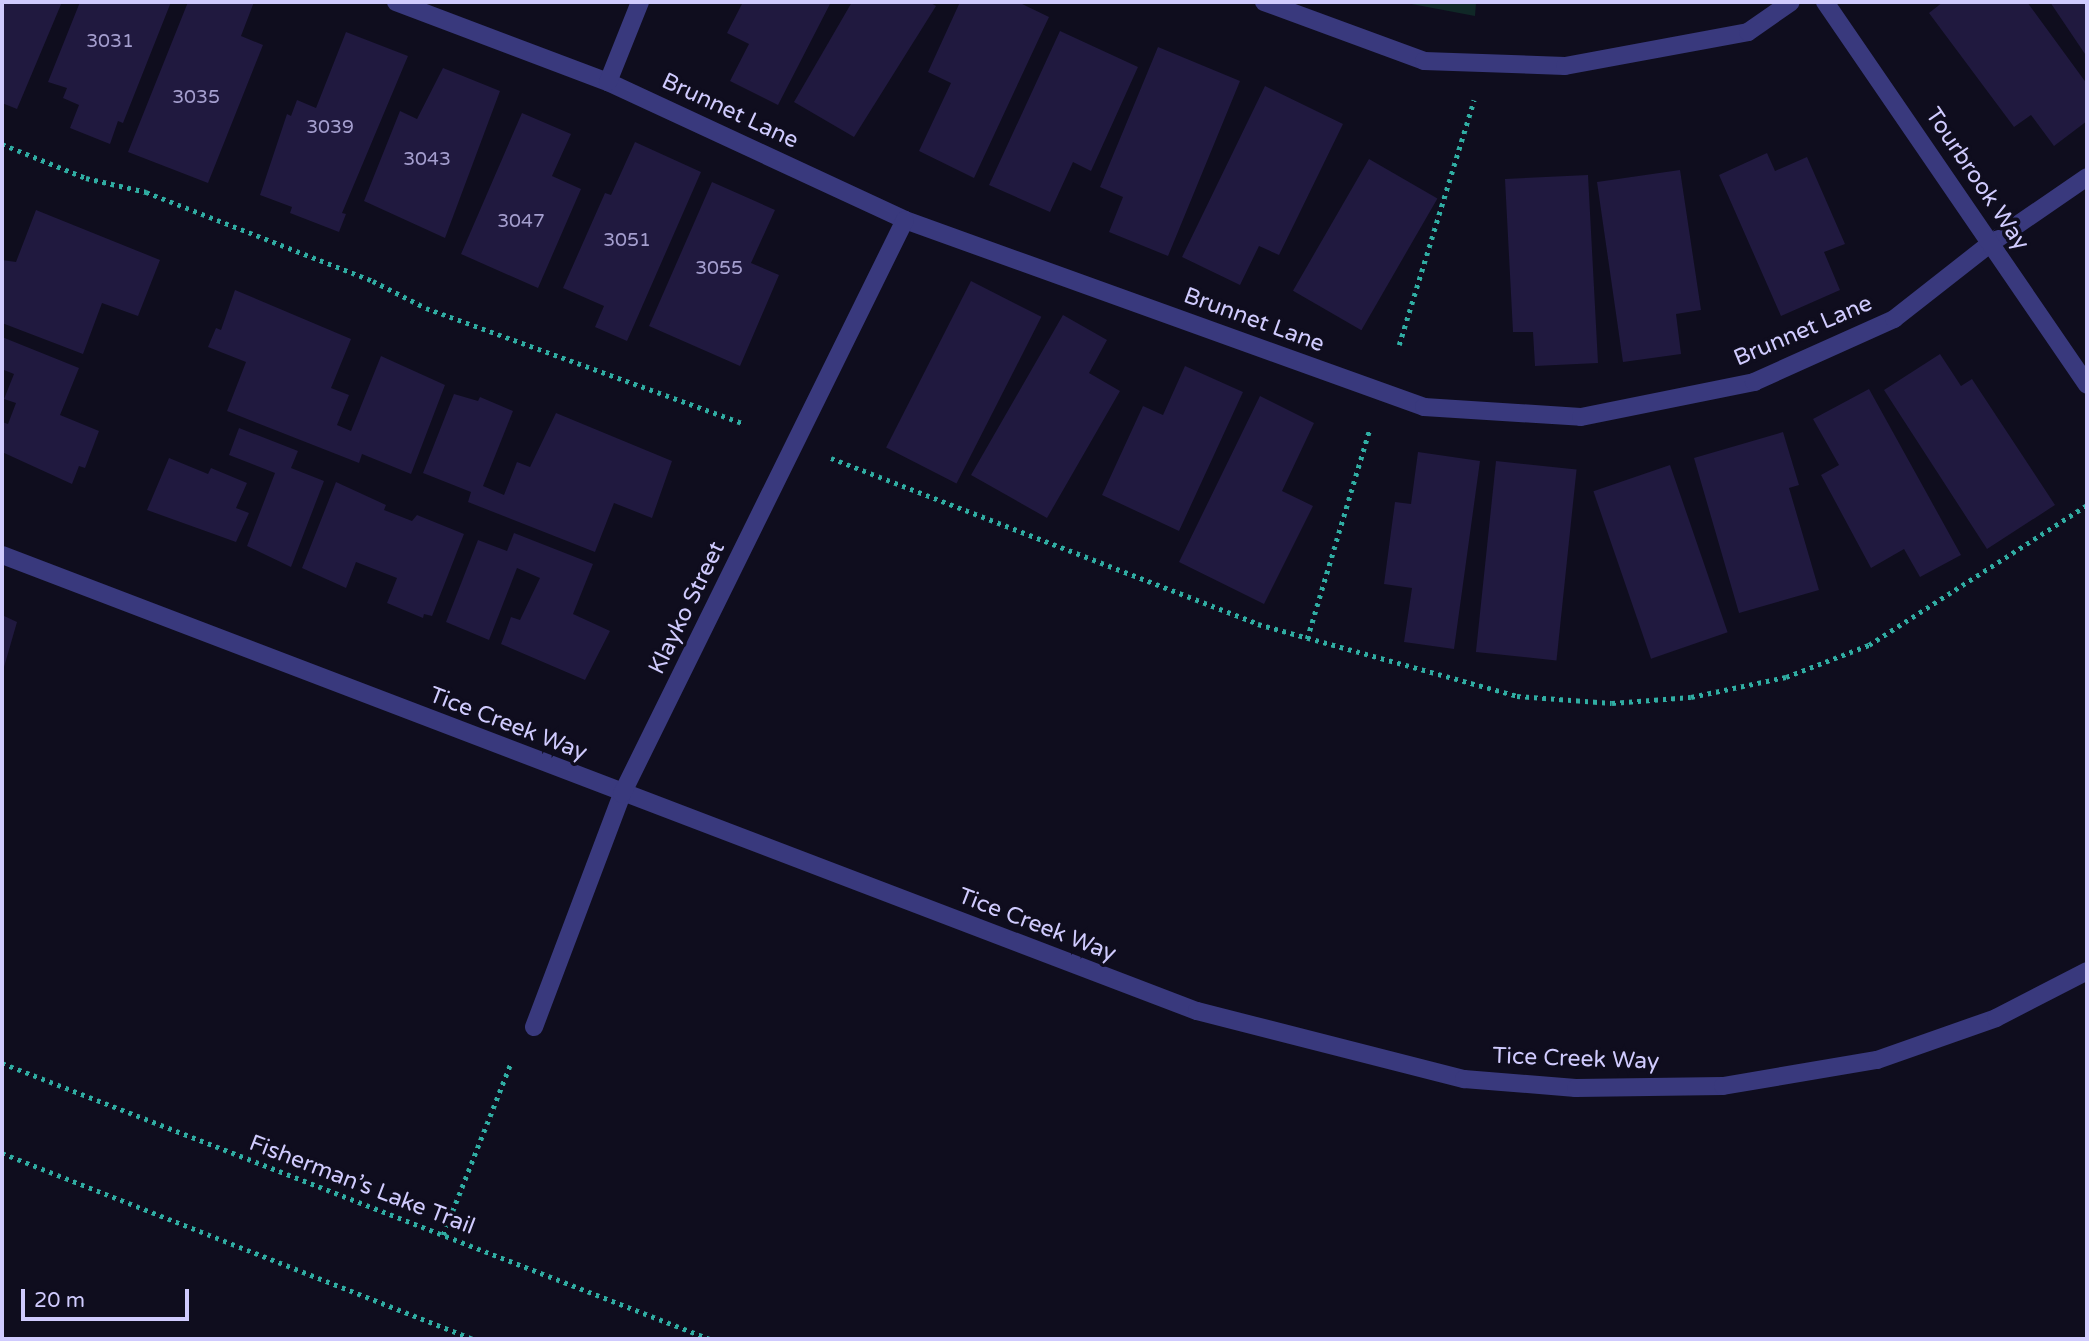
<!DOCTYPE html>
<html>
<head>
<meta charset="utf-8">
<style>
  body { margin:0 }
  #map { position:relative; width:2089px; height:1341px; overflow:hidden; background:#0f0d1e; font-family:"Varela Round",sans-serif }
  div>[style] { position:absolute }
  [style*='--x'] { left:calc(var(--x)*1px); top:calc(var(--y)*1px); width:calc(var(--w)*1px); rotate:calc(var(--a)*1deg) }
  .green>* { inset:0; background:#102827 }
  .building>* { inset:0; background:#20193f; transform-origin:0 0 }
  .path>* { height:4.5px; margin-top:-2.25px; transform-origin:0; background:repeating-linear-gradient(90deg,#30ada3 0 3.5px,transparent 0 8.5px) }
  .minor>* { height:18px; margin:-9px; padding:0 9px; transform-origin:9px; border-radius:9px; background:#39397d }
  span { translate:-50% -50%; white-space:nowrap; text-align:center; line-height:1.15; -webkit-text-stroke:7px #0f0d1e; paint-order:stroke }
  .number-label { font-size:19px; color:#a49ece }
  .number-label span { -webkit-text-stroke-width:0 }
  .street-label { font-size:23px; color:#d0cbfe }
  .frame { position:absolute; inset:0; border:4px solid #d0cbfe; pointer-events:none }
  .scale { position:absolute; left:21px; top:1289px; width:168px; height:32px; box-sizing:border-box; border:4px solid #d0cbfe; border-top:0; padding-left:9px; font-size:21px; line-height:24px; white-space:nowrap; color:#d0cbfe; -webkit-text-stroke:5px #0f0d1e; paint-order:stroke }
</style>
</head>
<body>
<div id="map">
  <div class="green">
    <div style="clip-path:polygon(1401px 2px,1468px 2px,1476px 3px,1475px 16px)"></div>
  </div>
  <div class="building">
    <div style="clip-path:polygon(2px 2px,62px 2px,17px 109px,2px 103px)"></div>
    <div style="clip-path:polygon(80px 2px,171px 2px,123px 123px,118px 121px,110px 144px,70px 128px,79px 105px,63px 98px,67px 88px,48px 82px)"></div>
    <div style="clip-path:polygon(188px 2px,254px 2px,241px 36px,263px 45px,208px 183px,128px 152px)"></div>
    <div style="clip-path:polygon(743px 2px,831px 2px,778px 105px,730px 81px,749px 44px,727px 33px)"></div>
    <div style="clip-path:polygon(852px 2px,929px 2px,936px 6px,854px 137px,794px 102px)"></div>
    <div style="clip-path:polygon(960px 2px,1018px 2px,1049px 17px,974px 178px,919px 151px,951px 83px,928px 72px)"></div>
    <div style="clip-path:polygon(1943px 2px,2027px 2px,2087px 84px,2087px 121px,2054px 146px,2031px 115px,2014px 127px,1929px 13px)"></div>
    <div style="clip-path:polygon(2050px 2px,2087px 2px,2087px 57px)"></div>
    <div style="clip-path:polygon(1060px 31px,1138px 67px,1091px 171px,1073px 162px,1050px 212px,989px 185px)"></div>
    <div style="clip-path:polygon(346px 32px,408px 56px,342px 213px,346px 214px,339px 232px,290px 213px,292px 207px,260px 195px,287px 114px,291px 116px,297px 100px,316px 108px)"></div>
    <div style="clip-path:polygon(1158px 47px,1240px 81px,1168px 256px,1109px 232px,1123px 197px,1100px 187px)"></div>
    <div style="clip-path:polygon(443px 68px,500px 91px,445px 238px,364px 201px,400px 111px,417px 119px)"></div>
    <div style="clip-path:polygon(1265px 86px,1343px 124px,1279px 255px,1259px 246px,1240px 285px,1182px 257px)"></div>
    <div style="clip-path:polygon(522px 113px,571px 134px,552px 176px,581px 189px,538px 288px,461px 254px)"></div>
    <div style="clip-path:polygon(635px 142px,701px 172px,627px 341px,595px 327px,604px 306px,563px 288px,605px 193px,611px 195px)"></div>
    <div style="clip-path:polygon(1767px 153px,1775px 171px,1807px 157px,1845px 244px,1824px 252px,1840px 290px,1781px 316px,1719px 175px)"></div>
    <div style="left:1369px;top:159px;width:79px;height:152px;rotate:30deg"></div>
    <div style="clip-path:polygon(1680px 170px,1701px 310px,1676px 314px,1681px 354px,1623px 362px,1597px 182px)"></div>
    <div style="clip-path:polygon(1588px 175px,1598px 363px,1535px 366px,1533px 332px,1513px 332px,1505px 179px)"></div>
    <div style="clip-path:polygon(712px 182px,775px 210px,751px 263px,779px 275px,740px 366px,649px 326px)"></div>
    <div style="clip-path:polygon(36px 210px,160px 260px,138px 316px,102px 303px,83px 354px,2px 323px,2px 260px,16px 262px)"></div>
    <div style="left:971px;top:281px;width:79px;height:187px;rotate:27deg"></div>
    <div style="clip-path:polygon(235px 290px,351px 339px,331px 388px,349px 395px,337px 425px,351px 431px,381px 356px,445px 385px,411px 474px,362px 454px,359px 463px,227px 411px,246px 362px,208px 347px,216px 328px,221px 330px)"></div>
    <div style="clip-path:polygon(1063px 315px,1107px 340px,1089px 373px,1120px 391px,1047px 518px,971px 475px)"></div>
    <div style="clip-path:polygon(2px 337px,79px 368px,60px 415px,99px 431px,85px 468px,79px 466px,72px 484px,2px 452px,2px 422px,8px 424px,16px 403px,4px 399px,14px 374px,4px 370px,2px 376px)"></div>
    <div style="clip-path:polygon(1940px 354px,1961px 386px,1972px 379px,2055px 505px,1987px 549px,1884px 390px)"></div>
    <div style="clip-path:polygon(1185px 366px,1243px 392px,1179px 531px,1102px 495px,1143px 406px,1163px 415px)"></div>
    <div style="clip-path:polygon(1869px 389px,1961px 555px,1920px 577px,1904px 549px,1871px 568px,1821px 475px,1839px 465px,1813px 419px)"></div>
    <div style="clip-path:polygon(454px 394px,478px 401px,480px 397px,513px 411px,483px 486px,504px 495px,517px 462px,530px 467px,556px 413px,672px 461px,652px 518px,614px 503px,595px 552px,468px 502px,471px 492px,423px 473px)"></div>
    <div style="clip-path:polygon(1260px 396px,1314px 423px,1282px 491px,1313px 506px,1264px 604px,1179px 562px)"></div>
    <div style="clip-path:polygon(239px 428px,298px 451px,291px 468px,324px 481px,291px 567px,247px 546px,275px 473px,229px 455px)"></div>
    <div style="clip-path:polygon(1783px 432px,1799px 485px,1789px 488px,1819px 590px,1739px 613px,1694px 458px)"></div>
    <div style="clip-path:polygon(1418px 452px,1480px 461px,1454px 649px,1404px 642px,1412px 588px,1384px 584px,1395px 502px,1411px 504px)"></div>
    <div style="clip-path:polygon(169px 458px,208px 474px,211px 468px,247px 483px,236px 508px,249px 513px,236px 542px,147px 510px)"></div>
    <div style="left:1496px;top:461px;width:81px;height:192px;rotate:6deg"></div>
    <div style="left:1670px;top:465px;width:177px;height:81px;rotate:71deg"></div>
    <div style="clip-path:polygon(336px 482px,386px 505px,384px 510px,412px 521px,417px 515px,464px 534px,432px 616px,424px 614px,423px 618px,387px 603px,397px 578px,356px 562px,346px 588px,302px 568px)"></div>
    <div style="clip-path:polygon(514px 533px,593px 564px,573px 614px,610px 631px,585px 680px,501px 644px,511px 617px,520px 620px,540px 578px,517px 568px,489px 640px,446px 622px,478px 540px,507px 551px)"></div>
    <div style="clip-path:polygon(2px 615px,17px 622px,2px 674px)"></div>
  </div>
  <div class="path">
    <div style="--x:2;--y:144;--w:91;--a:22"></div>
    <div style="--x:86;--y:178;--w:62;--a:13.1"></div>
    <div style="--x:146;--y:192;--w:244;--a:21.4"></div>
    <div style="--x:373;--y:281;--w:59;--a:27"></div>
    <div style="--x:426;--y:308;--w:339;--a:20"></div>
    <div style="--x:1399;--y:345;--w:256;--a:-73"></div>
    <div style="--x:831;--y:458;--w:458;--a:21.2"></div>
    <div style="--x:1258;--y:624;--w:269;--a:15.5"></div>
    <div style="--x:1517;--y:696;--w:95;--a:4.2"></div>
    <div style="--x:1612;--y:703;--w:79;--a:-4.3"></div>
    <div style="--x:1691;--y:697;--w:97;--a:-11.9"></div>
    <div style="--x:1786;--y:677;--w:89;--a:-21.1"></div>
    <div style="--x:1869;--y:645;--w:259;--a:-32.7"></div>
    <div style="--x:1307;--y:639;--w:220;--a:-73.4"></div>
    <div style="--x:2;--y:1063;--w:760;--a:21.3"></div>
    <div style="--x:2;--y:1153;--w:506;--a:21.55"></div>
    <div style="--x:443;--y:1235;--w:183;--a:-68.5"></div>
  </div>
  <div class="minor">
    <div style="--x:396;--y:2;--w:227;--a:20.7"></div>
    <div style="--x:608;--y:82;--w:327;--a:24.9"></div>
    <div style="--x:905;--y:220;--w:552;--a:19.81"></div>
    <div style="--x:1424;--y:407;--w:157;--a:3.6"></div>
    <div style="--x:1581;--y:417;--w:177;--a:-11.4"></div>
    <div style="--x:1754;--y:382;--w:154;--a:-24.2"></div>
    <div style="--x:1894;--y:319;--w:123;--a:-38.1"></div>
    <div style="--x:1991;--y:243;--w:116;--a:-34.5"></div>
    <div style="--x:1264;--y:2;--w:171;--a:20.2"></div>
    <div style="--x:1424;--y:61;--w:141;--a:2"></div>
    <div style="--x:1565;--y:66;--w:186;--a:-10.5"></div>
    <div style="--x:1748;--y:32;--w:52;--a:-34.9"></div>
    <div style="--x:1825;--y:2;--w:464;--a:55.6"></div>
    <div style="--x:608;--y:82;--w:86;--a:-68.2"></div>
    <div style="--x:2;--y:555;--w:1279;--a:20.89"></div>
    <div style="--x:1197;--y:1011;--w:276;--a:14.3"></div>
    <div style="--x:1464;--y:1079;--w:112;--a:4.6"></div>
    <div style="--x:1576;--y:1088;--w:147;--a:-0.8"></div>
    <div style="--x:1723;--y:1086;--w:156;--a:-9.6"></div>
    <div style="--x:1877;--y:1060;--w:126;--a:-19.4"></div>
    <div style="--x:1996;--y:1018;--w:102;--a:-27.3"></div>
    <div style="--x:534;--y:1027;--w:249;--a:-69.3"></div>
    <div style="--x:622;--y:794;--w:640;--a:-63.76"></div>
  </div>
  <div class="number-label">
    <span style="left:110px;top:42px">3031</span>
    <span style="left:196px;top:98px">3035</span>
    <span style="left:330px;top:128px">3039</span>
    <span style="left:427px;top:160px">3043</span>
    <span style="left:521px;top:222px">3047</span>
    <span style="left:627px;top:241px">3051</span>
    <span style="left:719px;top:269px">3055</span>
  </div>
  <div class="street-label">
    <span style="left:730px;top:111px;rotate:25deg">Brunnet Lane</span>
    <span style="left:1977px;top:179px;rotate:56deg">Tourbrook Way</span>
    <span style="left:1254px;top:320px;rotate:20deg">Brunnet Lane</span>
    <span style="left:1803px;top:331px;rotate:-23deg">Brunnet Lane</span>
    <span style="left:687px;top:608px;rotate:-64deg">Klayko Street</span>
    <span style="left:508px;top:724px;rotate:21deg">Tice Creek Way</span>
    <span style="left:1037px;top:925px;rotate:21deg">Tice Creek Way</span>
    <span style="left:1576px;top:1059px;rotate:2deg">Tice Creek Way</span>
    <span style="left:362px;top:1185px;rotate:21deg">Fisherman’s Lake Trail</span>
  </div>
  <div class="frame"></div>
  <div class="scale">20 m</div>
</div>
</body>
</html>
